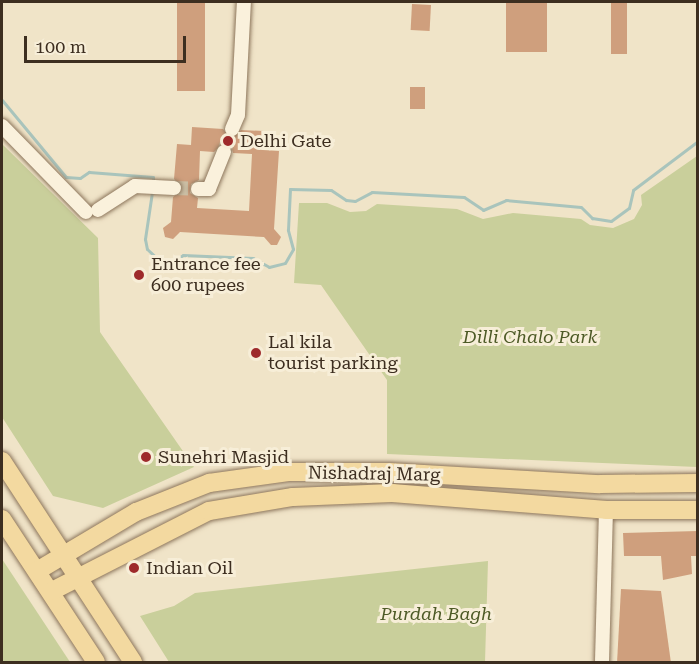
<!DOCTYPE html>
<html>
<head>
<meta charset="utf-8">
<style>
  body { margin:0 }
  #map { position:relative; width:699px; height:664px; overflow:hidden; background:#f0e4c8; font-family:"Roboto Serif",serif }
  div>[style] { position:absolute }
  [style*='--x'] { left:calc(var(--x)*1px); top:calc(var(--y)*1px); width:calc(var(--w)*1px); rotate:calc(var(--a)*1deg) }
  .green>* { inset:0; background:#c9cf9b }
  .stream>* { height:3px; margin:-1.5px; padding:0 1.5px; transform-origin:1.5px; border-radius:1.5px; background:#a9c4bc }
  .building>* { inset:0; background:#cf9f7d; transform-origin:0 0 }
  .minor-tunnel>* { height:14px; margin-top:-7px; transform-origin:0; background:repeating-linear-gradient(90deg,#ccc0a6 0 14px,transparent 0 21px) }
  .roads { filter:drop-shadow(0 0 2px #8d765c) drop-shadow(0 0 2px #8d765c) }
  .minor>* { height:14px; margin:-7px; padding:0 7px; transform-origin:7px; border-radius:7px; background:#faf1dc }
  .major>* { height:18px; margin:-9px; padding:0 9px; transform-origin:9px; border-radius:9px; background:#f3d9a0 }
  .dots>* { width:16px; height:16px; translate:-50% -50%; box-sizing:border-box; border:3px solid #f7eed8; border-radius:50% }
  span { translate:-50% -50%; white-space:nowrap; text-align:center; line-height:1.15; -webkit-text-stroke:6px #f7eed8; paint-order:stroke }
  .poi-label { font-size:18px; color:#3d2e20 }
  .left { translate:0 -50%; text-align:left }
  .park-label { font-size:18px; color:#4d5a26; font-style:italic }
  .street-label { font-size:18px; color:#3d2e20 }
  .frame { position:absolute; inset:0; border:3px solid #3d2e20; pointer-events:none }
  .scale { position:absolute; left:24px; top:36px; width:162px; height:27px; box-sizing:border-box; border:3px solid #3d2e20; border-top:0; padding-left:8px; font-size:18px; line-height:21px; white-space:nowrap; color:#3d2e20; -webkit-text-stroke:4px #f7eed8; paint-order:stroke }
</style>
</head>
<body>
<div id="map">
  <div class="green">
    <div style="clip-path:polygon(2px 144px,98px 238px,100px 332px,194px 467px,103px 508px,53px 496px,2px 417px)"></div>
    <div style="clip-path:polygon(697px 156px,697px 467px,387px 454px,387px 380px,321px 285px,294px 283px,299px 203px,327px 203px,350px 212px,366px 211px,377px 204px,457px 209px,483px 219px,513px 213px,581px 219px,590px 225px,613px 228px,634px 219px,642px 205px,641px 195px)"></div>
    <div style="clip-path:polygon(2px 559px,70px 662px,2px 662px)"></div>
    <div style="clip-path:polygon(488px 561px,485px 662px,169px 662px,140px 616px,174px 606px,195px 593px)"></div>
  </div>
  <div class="stream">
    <div style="--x:2;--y:100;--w:100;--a:50.3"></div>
    <div style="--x:66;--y:177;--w:14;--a:4"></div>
    <div style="--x:80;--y:178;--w:11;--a:-34"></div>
    <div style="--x:89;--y:172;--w:64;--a:4.5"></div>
    <div style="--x:153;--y:177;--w:5;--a:90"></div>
    <div style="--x:152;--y:192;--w:48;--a:98.5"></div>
    <div style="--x:145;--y:239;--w:10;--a:79"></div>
    <div style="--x:147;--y:249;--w:16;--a:43"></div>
    <div style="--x:159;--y:260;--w:16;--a:0"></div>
    <div style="--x:175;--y:260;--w:9;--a:-32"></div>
    <div style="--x:183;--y:255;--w:70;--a:2.5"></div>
    <div style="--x:253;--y:258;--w:18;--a:29"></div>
    <div style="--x:269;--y:267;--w:16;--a:-14"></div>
    <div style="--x:285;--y:263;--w:16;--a:-60"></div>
    <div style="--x:293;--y:249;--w:20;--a:-105"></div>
    <div style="--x:288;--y:230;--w:41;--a:-87.2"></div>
    <div style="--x:290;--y:189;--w:41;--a:1.4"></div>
    <div style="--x:331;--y:190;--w:18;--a:34"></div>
    <div style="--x:346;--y:200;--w:9;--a:6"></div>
    <div style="--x:355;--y:201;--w:19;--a:-28"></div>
    <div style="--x:372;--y:192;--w:92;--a:3.1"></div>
    <div style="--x:464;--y:197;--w:23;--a:34"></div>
    <div style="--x:483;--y:210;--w:25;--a:-23"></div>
    <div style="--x:506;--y:200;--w:75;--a:5.3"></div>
    <div style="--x:581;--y:207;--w:16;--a:45"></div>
    <div style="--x:592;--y:218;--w:19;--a:9"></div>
    <div style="--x:611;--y:221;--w:22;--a:-36"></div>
    <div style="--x:629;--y:208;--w:18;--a:-77"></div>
    <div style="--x:633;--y:190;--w:81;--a:-37"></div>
  </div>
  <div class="building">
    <div style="left:177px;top:2px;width:28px;height:89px"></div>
    <div style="left:506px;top:2px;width:41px;height:50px"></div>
    <div style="left:611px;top:2px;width:16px;height:52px"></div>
    <div style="left:412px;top:4px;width:19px;height:26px;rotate:3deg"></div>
    <div style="left:410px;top:87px;width:15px;height:22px"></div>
    <div style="clip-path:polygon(evenodd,192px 127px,223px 129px,232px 138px,241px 130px,264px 131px,263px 150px,279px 151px,274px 229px,281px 237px,277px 245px,271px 245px,264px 237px,180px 232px,173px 239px,165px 237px,163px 228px,171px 222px,173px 197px,183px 189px,174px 179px,177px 144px,191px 145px,192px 127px,223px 143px,231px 146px,233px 153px,252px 154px,249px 211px,197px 208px,198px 198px,190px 193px,191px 184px,199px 180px,200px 151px,214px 152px,223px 143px)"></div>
    <div style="clip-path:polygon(698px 531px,698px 556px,691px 556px,692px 574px,663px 580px,661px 556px,624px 556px,623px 533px)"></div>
    <div style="clip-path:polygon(621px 589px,661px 591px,671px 663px,617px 663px)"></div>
  </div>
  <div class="minor-tunnel">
    <div style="--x:224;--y:152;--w:24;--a:-71"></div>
    <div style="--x:174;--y:188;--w:24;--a:2"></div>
  </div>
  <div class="roads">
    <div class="minor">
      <div style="--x:2;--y:126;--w:120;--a:45.7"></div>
      <div style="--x:232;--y:129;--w:15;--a:-67"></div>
      <div style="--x:238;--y:115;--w:113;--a:-87"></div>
      <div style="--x:198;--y:189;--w:11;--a:0"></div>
      <div style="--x:209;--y:189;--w:40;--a:-68"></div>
      <div style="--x:98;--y:210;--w:44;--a:-33"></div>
      <div style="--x:135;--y:186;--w:39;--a:3"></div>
      <div style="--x:602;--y:662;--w:152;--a:-88.5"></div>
    </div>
    <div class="major">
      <div style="--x:2;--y:461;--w:240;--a:56.9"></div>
      <div style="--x:2;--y:519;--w:171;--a:56.7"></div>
      <div style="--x:37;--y:571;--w:115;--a:-30.8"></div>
      <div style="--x:136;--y:512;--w:79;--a:-21.7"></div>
      <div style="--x:209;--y:483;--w:80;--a:-7.9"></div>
      <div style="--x:288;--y:472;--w:101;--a:0"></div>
      <div style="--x:389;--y:472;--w:211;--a:3.3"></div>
      <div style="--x:600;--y:484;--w:98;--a:-0.6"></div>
      <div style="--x:52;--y:591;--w:176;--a:-27"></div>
      <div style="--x:209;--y:511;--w:85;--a:-9.5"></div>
      <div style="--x:293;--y:497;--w:99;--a:-2.3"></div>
      <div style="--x:392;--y:493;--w:215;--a:4.5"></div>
      <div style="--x:606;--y:510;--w:92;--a:0"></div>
    </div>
  </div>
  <div class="dots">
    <div style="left:228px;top:141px;background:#9e2a2b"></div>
    <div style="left:139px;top:275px;background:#9e2a2b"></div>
    <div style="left:256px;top:353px;background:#9e2a2b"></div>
    <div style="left:146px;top:457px;background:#9e2a2b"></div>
    <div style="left:134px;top:568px;background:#9e2a2b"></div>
  </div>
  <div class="poi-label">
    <span class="left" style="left:240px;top:141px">Delhi Gate</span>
    <span class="left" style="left:151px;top:275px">Entrance fee<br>600 rupees</span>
    <span class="left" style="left:268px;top:353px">Lal kila<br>tourist parking</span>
    <span class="left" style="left:158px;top:457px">Sunehri Masjid</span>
    <span class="left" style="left:146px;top:568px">Indian Oil</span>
  </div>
  <div class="park-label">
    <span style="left:530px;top:337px">Dilli Chalo Park</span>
    <span style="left:436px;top:614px">Purdah Bagh</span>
  </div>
  <div class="street-label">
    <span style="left:374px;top:474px;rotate:1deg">Nishadraj Marg</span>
  </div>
  <div class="frame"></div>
  <div class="scale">100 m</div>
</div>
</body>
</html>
